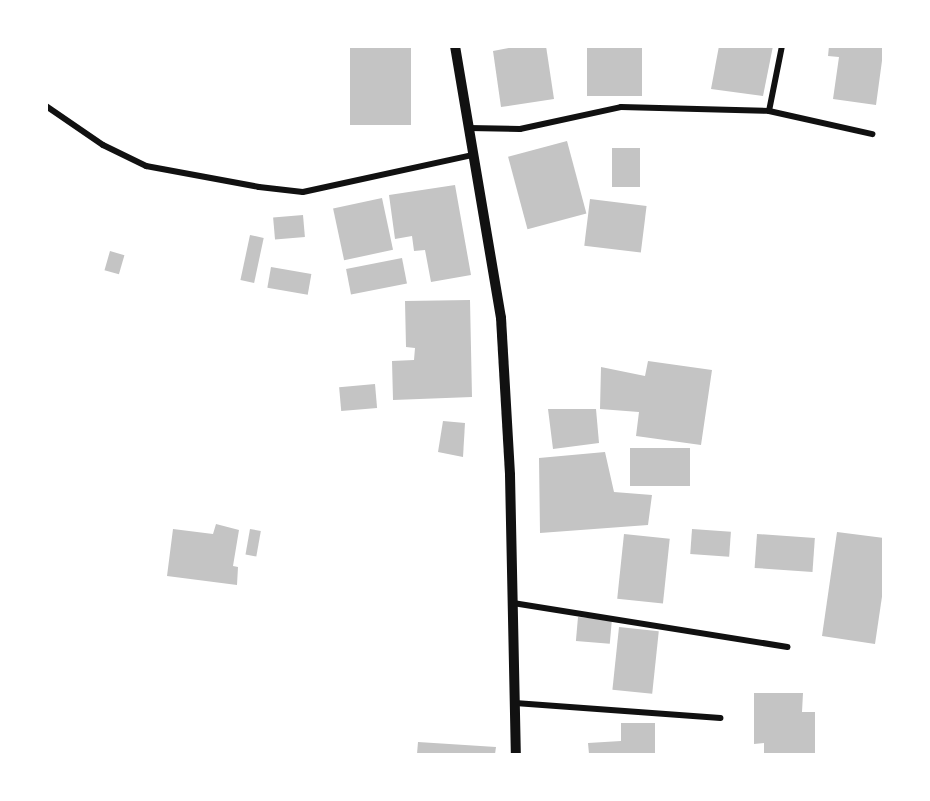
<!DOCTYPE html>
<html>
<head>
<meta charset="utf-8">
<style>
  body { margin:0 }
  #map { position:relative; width:930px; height:801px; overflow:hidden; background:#fff; font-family:"Sofia Sans Condensed",sans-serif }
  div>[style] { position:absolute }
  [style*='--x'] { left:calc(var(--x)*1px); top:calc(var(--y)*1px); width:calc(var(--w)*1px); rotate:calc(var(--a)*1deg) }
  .building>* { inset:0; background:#c4c4c4; transform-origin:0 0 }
  .minor>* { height:6px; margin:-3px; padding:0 3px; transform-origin:3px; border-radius:3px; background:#111 }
  .tertiary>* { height:10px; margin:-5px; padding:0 5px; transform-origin:5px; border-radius:5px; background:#111 }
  span { translate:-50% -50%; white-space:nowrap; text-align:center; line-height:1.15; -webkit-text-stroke:6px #fff; paint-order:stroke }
  .frame { position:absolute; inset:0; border:48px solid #fff; pointer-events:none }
</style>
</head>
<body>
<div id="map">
  <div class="building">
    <div style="left:350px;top:46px;width:61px;height:79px"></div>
    <div style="clip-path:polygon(520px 46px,546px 46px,554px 99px,501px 107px,493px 51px)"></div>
    <div style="left:587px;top:46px;width:55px;height:50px"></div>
    <div style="clip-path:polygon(719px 46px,773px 46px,763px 96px,711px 89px)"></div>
    <div style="clip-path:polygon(829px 46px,884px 46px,876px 105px,833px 99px,839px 57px,828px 56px)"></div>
    <div style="left:567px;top:141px;width:75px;height:61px;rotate:75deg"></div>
    <div style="left:612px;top:148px;width:28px;height:39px"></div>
    <div style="clip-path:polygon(455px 185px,471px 275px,431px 282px,425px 250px,414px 251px,412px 236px,395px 239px,389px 195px)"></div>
    <div style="left:382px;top:198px;width:53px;height:50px;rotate:78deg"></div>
    <div style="left:590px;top:199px;width:57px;height:47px;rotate:7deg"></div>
    <div style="left:303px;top:215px;width:22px;height:30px;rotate:85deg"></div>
    <div style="left:250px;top:235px;width:14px;height:46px;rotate:12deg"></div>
    <div style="left:110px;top:251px;width:15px;height:20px;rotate:16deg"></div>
    <div style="left:402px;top:258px;width:26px;height:57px;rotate:79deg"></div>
    <div style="left:271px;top:267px;width:41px;height:21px;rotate:10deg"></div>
    <div style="clip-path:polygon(470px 300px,472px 397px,393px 400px,392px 361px,414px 360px,415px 348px,406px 347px,405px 301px)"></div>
    <div style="clip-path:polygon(648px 361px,712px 370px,701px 445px,636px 436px,639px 412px,600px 409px,601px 367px,645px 376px)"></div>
    <div style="left:375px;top:384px;width:24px;height:36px;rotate:85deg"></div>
    <div style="clip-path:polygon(548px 409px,596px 409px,599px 443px,553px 449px)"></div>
    <div style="clip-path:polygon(443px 421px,465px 423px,463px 457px,438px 452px)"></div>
    <div style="left:630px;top:448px;width:60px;height:38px"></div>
    <div style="clip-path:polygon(605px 452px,614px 492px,652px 495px,648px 525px,540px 533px,539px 458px)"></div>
    <div style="clip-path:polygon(216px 524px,239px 530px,233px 566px,238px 567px,237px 585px,167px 576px,173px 529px,213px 534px)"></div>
    <div style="left:250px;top:529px;width:11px;height:26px;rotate:10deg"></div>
    <div style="left:692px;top:529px;width:39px;height:25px;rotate:4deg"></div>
    <div style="clip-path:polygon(837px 532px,884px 538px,884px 583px,875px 644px,822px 636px)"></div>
    <div style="left:624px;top:534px;width:46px;height:65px;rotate:6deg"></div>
    <div style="left:757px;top:534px;width:58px;height:34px;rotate:4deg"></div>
    <div style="left:578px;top:617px;width:34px;height:24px;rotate:5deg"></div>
    <div style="left:619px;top:627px;width:40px;height:63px;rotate:6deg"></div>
    <div style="clip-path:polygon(754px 693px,803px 693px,802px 712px,815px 712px,815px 754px,764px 754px,764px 743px,754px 744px)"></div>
    <div style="clip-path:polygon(621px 723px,655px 723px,655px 754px,589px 754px,588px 743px,621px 741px)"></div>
    <div style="clip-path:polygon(418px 742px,496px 747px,495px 754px,417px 754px)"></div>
  </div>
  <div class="minor">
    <div style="--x:46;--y:106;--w:69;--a:34.4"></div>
    <div style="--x:103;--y:145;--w:48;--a:26"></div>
    <div style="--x:146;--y:166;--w:115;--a:10.5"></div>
    <div style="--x:259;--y:187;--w:44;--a:6.5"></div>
    <div style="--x:303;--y:192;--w:174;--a:-12.3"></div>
    <div style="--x:769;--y:111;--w:66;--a:-78.7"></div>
    <div style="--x:469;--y:128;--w:51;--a:1.1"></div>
    <div style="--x:520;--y:129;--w:103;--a:-12.3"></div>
    <div style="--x:621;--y:107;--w:148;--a:1.5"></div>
    <div style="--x:769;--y:111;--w:106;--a:12.6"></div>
    <div style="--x:513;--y:603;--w:278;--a:9.1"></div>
    <div style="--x:515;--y:703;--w:206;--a:4.2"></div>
  </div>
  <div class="tertiary">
    <div style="--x:455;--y:46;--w:276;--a:80.4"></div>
    <div style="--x:501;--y:318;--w:157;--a:86.7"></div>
    <div style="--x:510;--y:475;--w:279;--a:88.8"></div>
  </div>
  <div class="frame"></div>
</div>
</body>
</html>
